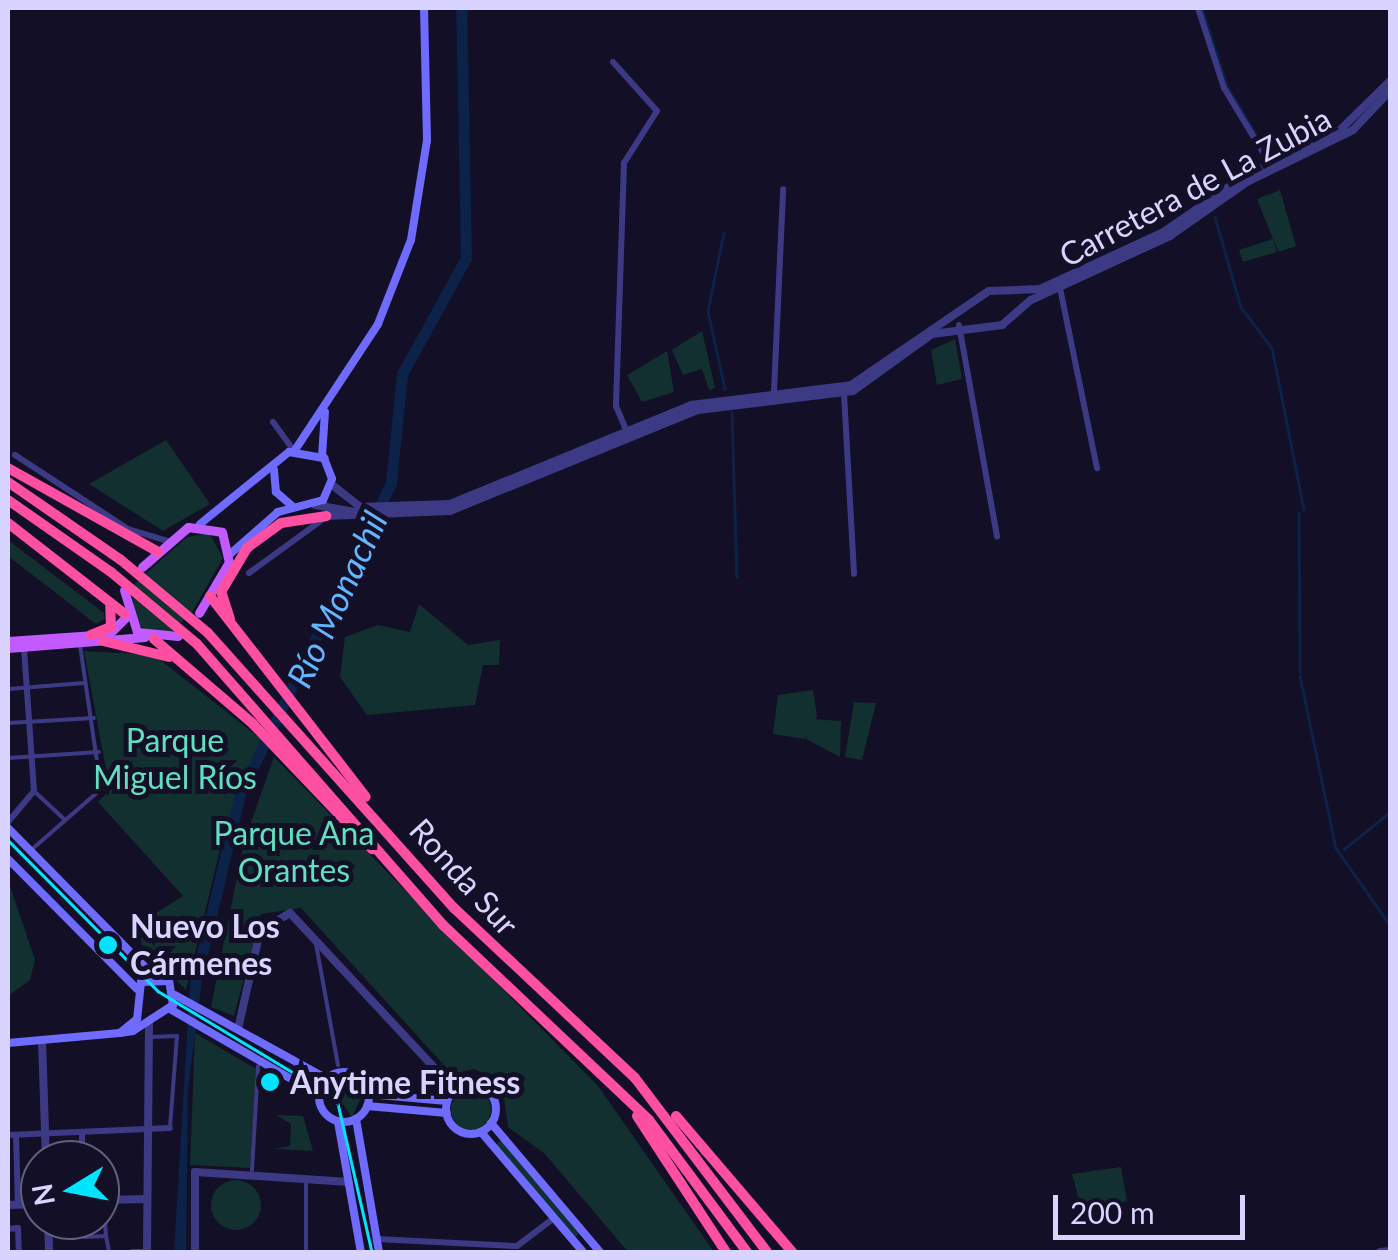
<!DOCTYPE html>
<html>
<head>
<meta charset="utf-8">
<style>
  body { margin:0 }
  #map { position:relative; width:1398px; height:1260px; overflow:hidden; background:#130f26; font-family:Lato,sans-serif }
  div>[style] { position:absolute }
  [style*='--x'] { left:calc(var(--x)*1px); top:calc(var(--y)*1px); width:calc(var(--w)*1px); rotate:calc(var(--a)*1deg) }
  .green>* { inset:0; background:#12302f; transform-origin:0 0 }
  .round { border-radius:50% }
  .water>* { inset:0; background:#0c2248 }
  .stream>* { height:2.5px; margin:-1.25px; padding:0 1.25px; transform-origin:1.25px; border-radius:1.25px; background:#0c2248 }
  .river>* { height:11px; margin:-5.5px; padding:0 5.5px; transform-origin:5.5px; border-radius:5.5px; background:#0c2248 }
  .pedestrian>* { height:4px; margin:-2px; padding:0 2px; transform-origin:2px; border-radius:2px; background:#3d3a85 }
  .minor>* { height:6px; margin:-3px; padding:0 3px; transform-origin:3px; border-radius:3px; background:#3d3a85 }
  .tertiary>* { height:8px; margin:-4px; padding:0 4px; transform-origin:4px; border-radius:4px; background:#3d3a85 }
  .secondary>* { height:8px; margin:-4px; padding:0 4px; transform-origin:4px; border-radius:4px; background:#6f6bff }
  .secondary>.ring { margin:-4px; padding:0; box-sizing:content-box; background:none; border:8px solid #6f6bff; border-radius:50% }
  .primary>* { height:9px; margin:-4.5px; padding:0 4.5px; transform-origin:4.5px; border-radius:4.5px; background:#c25bff }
  .motorway>* { height:10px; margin:-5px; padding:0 5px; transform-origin:5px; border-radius:5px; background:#ff4fa3 }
  .tram>* { height:2.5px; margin:-1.25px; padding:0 1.25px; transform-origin:1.25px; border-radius:1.25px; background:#00e5ff }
  .motorway-bridge>* { height:10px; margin:-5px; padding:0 5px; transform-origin:5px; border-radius:5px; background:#ff4fa3 }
  .dots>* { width:28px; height:28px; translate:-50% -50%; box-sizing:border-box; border:5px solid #130f26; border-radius:50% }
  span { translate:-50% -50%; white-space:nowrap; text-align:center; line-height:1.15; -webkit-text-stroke:10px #130f26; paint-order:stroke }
  .street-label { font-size:32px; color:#d9d4ff }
  .park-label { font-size:32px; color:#5fe0c0 }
  .poi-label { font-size:32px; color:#d9d4ff; font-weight:700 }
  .left { translate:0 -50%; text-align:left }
  .water-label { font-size:35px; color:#62b6ff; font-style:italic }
  .frame { position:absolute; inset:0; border:10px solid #d9d4ff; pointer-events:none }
  .north { position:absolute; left:20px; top:1140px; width:100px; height:100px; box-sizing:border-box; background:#130f26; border:2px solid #625e7d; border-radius:50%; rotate:260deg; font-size:28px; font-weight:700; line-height:40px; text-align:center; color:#d9d4ff }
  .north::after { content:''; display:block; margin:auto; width:35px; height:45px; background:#00e5ff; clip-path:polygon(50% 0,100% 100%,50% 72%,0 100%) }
  .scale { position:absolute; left:1053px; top:1195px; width:192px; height:45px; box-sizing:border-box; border:5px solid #d9d4ff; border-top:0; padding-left:12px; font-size:30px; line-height:35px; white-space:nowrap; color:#d9d4ff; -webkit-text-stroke:8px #130f26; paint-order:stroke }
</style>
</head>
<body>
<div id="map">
  <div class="green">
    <div style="clip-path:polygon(1280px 190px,1296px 246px,1279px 252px,1273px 239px,1277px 252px,1243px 262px,1239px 250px,1273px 239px,1257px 199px)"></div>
    <div style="clip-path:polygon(702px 331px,715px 388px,709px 390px,702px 369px,683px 375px,672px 350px)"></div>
    <div style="clip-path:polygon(955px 339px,962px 379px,937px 385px,931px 350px)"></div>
    <div style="clip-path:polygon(667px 351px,674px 392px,642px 402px,627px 375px)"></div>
    <div style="clip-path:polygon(166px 440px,210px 504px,163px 531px,89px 484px)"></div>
    <div style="clip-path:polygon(209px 533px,223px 558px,191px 614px,170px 632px,146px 630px,135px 622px,132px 586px,187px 537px)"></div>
    <div style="clip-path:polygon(8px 540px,104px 613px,105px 619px,96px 624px,8px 556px)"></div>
    <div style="clip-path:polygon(419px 604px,468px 645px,500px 640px,499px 665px,483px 665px,475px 705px,367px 715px,340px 677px,345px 637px,378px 625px,410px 632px)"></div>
    <div style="clip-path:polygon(84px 651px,154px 655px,261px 739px,223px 837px,186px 990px,138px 941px,145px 933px,137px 925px,183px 896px,98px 802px,110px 790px)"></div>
    <div style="clip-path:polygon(813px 690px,817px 716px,805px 739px,773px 734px,778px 695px)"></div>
    <div style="clip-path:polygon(854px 702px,876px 703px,862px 760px,845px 757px)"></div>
    <div style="clip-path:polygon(812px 719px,841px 721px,840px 757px,806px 739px)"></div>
    <div style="clip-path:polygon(274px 757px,598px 1086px,714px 1252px,628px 1252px,545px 1154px,508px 1127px,502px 1083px,474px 1069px,452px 1074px,301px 908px,261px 914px,234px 1016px,211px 1007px,244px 842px)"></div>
    <div style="clip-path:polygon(8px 880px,35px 960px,30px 980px,8px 996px,8px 1019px)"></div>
    <div style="clip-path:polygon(195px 1033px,256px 1069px,250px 1168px,190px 1165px)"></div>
    <div style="clip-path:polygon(343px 1078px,363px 1093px,352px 1117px,329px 1084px)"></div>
    <div class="round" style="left:451px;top:1090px;width:40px;height:40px"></div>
    <div style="clip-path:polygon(276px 1115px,303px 1116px,313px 1151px,273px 1149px,290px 1146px,291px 1124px)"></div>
    <div style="left:501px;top:1140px;width:122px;height:7px;rotate:50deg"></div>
    <div style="clip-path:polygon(1121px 1167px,1127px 1201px,1082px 1212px,1072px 1174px)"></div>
    <div class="round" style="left:211px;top:1180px;width:50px;height:50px"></div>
  </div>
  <div class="water">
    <div style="clip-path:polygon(191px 969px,203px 972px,188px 1089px,186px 1252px,174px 1252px)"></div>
  </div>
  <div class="stream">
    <div style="--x:1202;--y:8;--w:82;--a:72.2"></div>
    <div style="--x:1227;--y:86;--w:76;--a:59"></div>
    <div style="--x:1215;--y:217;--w:94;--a:73.9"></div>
    <div style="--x:1241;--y:307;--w:51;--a:52.9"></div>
    <div style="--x:1272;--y:348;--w:164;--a:78.8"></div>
    <div style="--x:724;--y:233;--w:80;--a:101.6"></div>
    <div style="--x:708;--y:311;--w:80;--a:77.7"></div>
    <div style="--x:732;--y:412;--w:165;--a:88.3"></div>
    <div style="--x:1299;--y:513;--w:159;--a:89.6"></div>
    <div style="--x:1300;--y:676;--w:176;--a:78.2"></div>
    <div style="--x:1336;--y:848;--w:94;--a:55"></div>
    <div style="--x:1344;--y:849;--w:59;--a:-38.8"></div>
  </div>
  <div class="river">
    <div style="--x:195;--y:983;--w:194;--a:-76.6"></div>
    <div style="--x:240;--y:794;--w:346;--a:-64.1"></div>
    <div style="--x:391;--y:483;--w:110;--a:-84.2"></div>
    <div style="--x:402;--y:374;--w:132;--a:-61.1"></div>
    <div style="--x:466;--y:258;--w:250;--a:-91.1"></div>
  </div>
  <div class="pedestrian">
    <div style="--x:8;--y:689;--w:76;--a:-4.5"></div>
    <div style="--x:8;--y:723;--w:86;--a:-3.3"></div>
    <div style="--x:8;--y:758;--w:91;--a:-3.8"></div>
    <div style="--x:34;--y:791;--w:41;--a:43"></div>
    <div style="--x:30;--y:851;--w:94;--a:-41.1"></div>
    <div style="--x:101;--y:789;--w:146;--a:-98.3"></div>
    <div style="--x:316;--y:944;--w:123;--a:79.7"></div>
    <div style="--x:149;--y:1037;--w:28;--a:-2"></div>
    <div style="--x:177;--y:1036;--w:92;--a:94.4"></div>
    <div style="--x:252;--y:1170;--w:104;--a:-86.7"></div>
    <div style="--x:306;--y:1184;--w:68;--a:90"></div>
    <div style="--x:82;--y:1220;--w:17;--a:80"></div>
    <div style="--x:85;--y:1237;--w:21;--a:-3"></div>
    <div style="--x:106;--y:1236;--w:15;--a:79"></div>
    <div style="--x:105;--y:1222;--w:14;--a:86"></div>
  </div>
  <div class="minor">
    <div style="--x:1198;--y:8;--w:84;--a:72"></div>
    <div style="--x:1224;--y:88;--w:89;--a:58.8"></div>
    <div style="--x:613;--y:62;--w:66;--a:48.1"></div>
    <div style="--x:657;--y:111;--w:62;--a:122.4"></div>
    <div style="--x:624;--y:163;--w:243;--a:91.9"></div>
    <div style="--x:616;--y:406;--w:28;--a:67"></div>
    <div style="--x:1060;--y:288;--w:184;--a:78.4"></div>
    <div style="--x:959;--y:325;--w:215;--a:79.8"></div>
    <div style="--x:774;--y:391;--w:202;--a:-87.4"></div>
    <div style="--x:844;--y:394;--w:180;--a:86.8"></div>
    <div style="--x:273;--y:422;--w:34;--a:54"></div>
    <div style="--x:15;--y:455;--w:135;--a:33.2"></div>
    <div style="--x:128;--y:529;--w:42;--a:16.7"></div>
    <div style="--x:249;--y:573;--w:95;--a:-36"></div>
    <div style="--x:8;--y:822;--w:40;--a:-50"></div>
    <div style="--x:34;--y:791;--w:144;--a:-94"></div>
    <div style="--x:82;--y:1132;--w:28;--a:90"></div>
    <div style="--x:8;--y:1135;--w:162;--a:-2.5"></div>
    <div style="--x:16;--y:1135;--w:70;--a:88.4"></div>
    <div style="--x:8;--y:1229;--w:10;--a:-6"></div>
    <div style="--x:18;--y:1228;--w:24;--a:88"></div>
    <div style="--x:377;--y:1239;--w:140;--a:2.9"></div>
    <div style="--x:517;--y:1246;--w:46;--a:-37.1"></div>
    <div style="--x:132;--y:1252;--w:15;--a:0"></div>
  </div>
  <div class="tertiary">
    <div style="--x:331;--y:484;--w:37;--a:38"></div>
    <div style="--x:360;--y:507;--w:90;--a:-1.9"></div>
    <div style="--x:450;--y:504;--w:261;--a:-22.3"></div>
    <div style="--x:691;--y:405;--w:161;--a:-7.1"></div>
    <div style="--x:851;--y:385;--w:167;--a:-34.3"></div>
    <div style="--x:989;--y:291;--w:51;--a:-2.2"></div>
    <div style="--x:1040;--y:289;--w:134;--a:-24.7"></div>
    <div style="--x:1162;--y:233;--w:98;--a:-34.7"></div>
    <div style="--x:1243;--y:177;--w:105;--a:-25.3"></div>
    <div style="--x:1338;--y:132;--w:73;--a:-44.4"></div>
    <div style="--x:315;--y:505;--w:41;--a:9.9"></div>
    <div style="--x:326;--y:516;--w:124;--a:-2.3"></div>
    <div style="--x:450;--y:511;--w:268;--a:-22.2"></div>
    <div style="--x:698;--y:410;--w:156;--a:-7"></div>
    <div style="--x:853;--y:391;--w:97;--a:-35.8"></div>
    <div style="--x:932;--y:334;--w:71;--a:-7.3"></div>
    <div style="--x:1002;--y:325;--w:38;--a:-41"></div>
    <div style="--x:1031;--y:300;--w:153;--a:-24.7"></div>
    <div style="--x:1170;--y:236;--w:94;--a:-35"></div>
    <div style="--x:1247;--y:182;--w:118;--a:-26.1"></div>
    <div style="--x:1353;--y:130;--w:54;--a:-46.5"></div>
    <div style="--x:238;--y:1029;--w:100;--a:-77.3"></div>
    <div style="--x:260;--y:931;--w:35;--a:-31"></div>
    <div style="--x:290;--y:913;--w:242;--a:47"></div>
    <div style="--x:42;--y:1040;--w:120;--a:88.1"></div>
    <div style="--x:100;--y:1200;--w:47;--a:-1.2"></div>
    <div style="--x:8;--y:1205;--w:32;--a:-2"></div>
    <div style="--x:48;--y:1220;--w:32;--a:88"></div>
    <div style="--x:147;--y:1252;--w:230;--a:-89.5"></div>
    <div style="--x:195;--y:1252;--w:80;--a:-90"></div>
    <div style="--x:195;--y:1172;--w:154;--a:3.7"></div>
    <div style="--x:1380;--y:1252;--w:10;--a:-6"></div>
  </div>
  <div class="secondary">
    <div style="--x:295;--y:450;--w:151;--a:-56.6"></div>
    <div style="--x:378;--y:324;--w:90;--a:-68.6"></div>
    <div style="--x:411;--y:240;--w:101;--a:-80.9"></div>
    <div style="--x:427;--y:140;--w:132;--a:-91.3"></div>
    <div style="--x:322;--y:456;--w:44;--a:-86.1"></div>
    <div style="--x:274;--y:470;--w:22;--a:85"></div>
    <div style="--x:276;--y:492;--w:21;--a:41"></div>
    <div style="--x:200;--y:524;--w:114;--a:-39"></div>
    <div style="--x:289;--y:452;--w:36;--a:10"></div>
    <div style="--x:324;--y:458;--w:22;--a:69"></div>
    <div style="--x:332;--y:479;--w:23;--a:113"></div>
    <div style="--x:323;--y:500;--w:47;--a:165.1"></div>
    <div style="--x:278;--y:512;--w:64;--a:138.8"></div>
    <div style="--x:8;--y:828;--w:208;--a:45.4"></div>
    <div style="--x:8;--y:859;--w:183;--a:45.2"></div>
    <div style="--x:175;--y:995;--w:174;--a:28.9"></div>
    <div style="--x:170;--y:1009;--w:172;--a:30"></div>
    <div style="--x:8;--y:1043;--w:112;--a:-5.1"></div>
    <div style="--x:120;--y:1033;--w:13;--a:-9"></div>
    <div style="--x:133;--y:1031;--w:48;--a:-33"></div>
    <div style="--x:173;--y:1005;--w:24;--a:-99"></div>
    <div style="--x:169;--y:981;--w:28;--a:178"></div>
    <div style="--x:141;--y:982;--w:37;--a:96"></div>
    <div style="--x:137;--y:1019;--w:22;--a:141"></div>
    <div class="ring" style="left:319px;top:1072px;width:42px;height:42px"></div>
    <div class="ring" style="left:446px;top:1084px;width:42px;height:42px"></div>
    <div style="--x:368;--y:1094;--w:79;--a:5.1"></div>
    <div style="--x:367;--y:1106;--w:80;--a:5"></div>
    <div style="--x:356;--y:1119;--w:135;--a:80.2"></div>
    <div style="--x:338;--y:1122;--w:132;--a:80"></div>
    <div style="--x:491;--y:1123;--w:169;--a:49.8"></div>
    <div style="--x:481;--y:1132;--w:157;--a:49.6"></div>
  </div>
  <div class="primary">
    <div style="--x:142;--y:567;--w:61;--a:-41"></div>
    <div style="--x:188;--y:527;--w:34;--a:8"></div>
    <div style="--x:222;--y:532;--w:31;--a:77"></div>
    <div style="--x:229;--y:562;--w:59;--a:120.5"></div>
    <div style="--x:124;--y:590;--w:44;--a:72.8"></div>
    <div style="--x:137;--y:632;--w:41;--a:5.6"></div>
    <div style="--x:8;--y:641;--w:101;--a:-4"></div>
    <div style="--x:109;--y:634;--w:24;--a:-45"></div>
    <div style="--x:8;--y:648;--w:137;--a:-4.6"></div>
  </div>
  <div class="motorway">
    <div style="--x:8;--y:468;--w:172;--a:29.2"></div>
    <div style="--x:8;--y:482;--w:137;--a:34.6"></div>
    <div style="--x:8;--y:500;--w:126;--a:35"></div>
    <div style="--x:8;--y:523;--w:148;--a:37.9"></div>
    <div style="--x:210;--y:596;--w:254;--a:52.2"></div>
    <div style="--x:230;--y:619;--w:28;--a:-108"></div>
    <div style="--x:221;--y:592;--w:51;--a:-59.4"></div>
    <div style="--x:247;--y:548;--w:42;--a:-36.3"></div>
    <div style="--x:281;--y:523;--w:46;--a:-8.8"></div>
    <div style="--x:208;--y:633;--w:369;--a:48.2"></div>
    <div style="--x:454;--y:908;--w:248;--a:43.2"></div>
    <div style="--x:635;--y:1078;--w:218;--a:52.8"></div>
    <div style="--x:91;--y:635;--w:22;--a:-22"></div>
    <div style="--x:111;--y:627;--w:23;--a:-92"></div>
    <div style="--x:154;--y:639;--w:130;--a:40.6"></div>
    <div style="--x:253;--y:724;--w:173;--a:46.4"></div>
    <div style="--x:103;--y:641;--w:68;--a:13.6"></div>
    <div style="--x:197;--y:644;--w:373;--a:48.8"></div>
    <div style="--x:443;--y:925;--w:284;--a:43.4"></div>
    <div style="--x:649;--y:1120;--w:164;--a:53.4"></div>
    <div style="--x:637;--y:1116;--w:163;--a:56.8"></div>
    <div style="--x:676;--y:1116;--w:179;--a:49.5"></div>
  </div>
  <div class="tram">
    <div style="--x:8;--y:840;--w:213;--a:45.2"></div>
    <div style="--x:158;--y:991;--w:209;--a:31.1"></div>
    <div style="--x:337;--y:1099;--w:157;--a:77.1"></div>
  </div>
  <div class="motorway-bridge">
    <div style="--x:121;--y:560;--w:114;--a:40"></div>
    <div style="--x:111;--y:572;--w:112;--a:39.9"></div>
  </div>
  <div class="dots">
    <div style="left:108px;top:945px;background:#00e5ff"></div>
    <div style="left:270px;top:1082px;background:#00e5ff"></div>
  </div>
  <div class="street-label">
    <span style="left:1195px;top:187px;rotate:-28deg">Carretera de La Zubia</span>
    <span style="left:464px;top:877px;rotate:48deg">Ronda Sur</span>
  </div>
  <div class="park-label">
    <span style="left:175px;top:759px">Parque<br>Miguel Ríos</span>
    <span style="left:294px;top:852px">Parque Ana<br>Orantes</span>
  </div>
  <div class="poi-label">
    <span class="left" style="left:130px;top:945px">Nuevo Los<br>Cármenes</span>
    <span class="left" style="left:290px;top:1082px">Anytime Fitness</span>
  </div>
  <div class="water-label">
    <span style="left:336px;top:599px;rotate:-65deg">Río Monachil</span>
  </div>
  <div class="frame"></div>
  <div class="north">N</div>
  <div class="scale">200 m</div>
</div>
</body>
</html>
